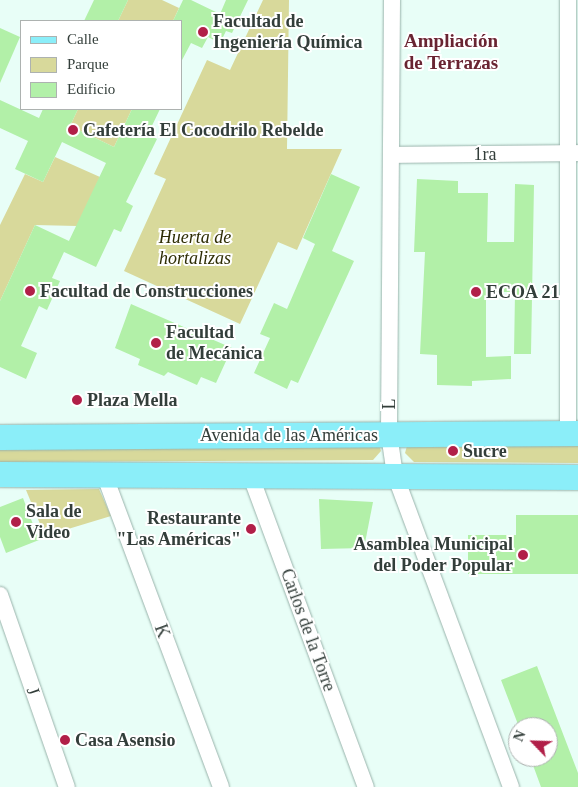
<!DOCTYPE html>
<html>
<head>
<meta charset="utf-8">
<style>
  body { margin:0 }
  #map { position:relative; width:578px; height:787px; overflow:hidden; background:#e8fef7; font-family:"Times New Roman",serif }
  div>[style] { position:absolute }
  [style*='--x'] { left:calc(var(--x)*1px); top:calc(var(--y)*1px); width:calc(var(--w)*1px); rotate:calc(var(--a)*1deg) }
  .green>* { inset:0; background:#d8d99b }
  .building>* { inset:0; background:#b2f0a8 }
  .roads { filter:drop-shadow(0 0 1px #99b3ab) drop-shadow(0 0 1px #99b3ab) }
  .street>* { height:16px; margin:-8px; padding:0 8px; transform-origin:8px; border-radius:8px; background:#fff }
  .primary>* { height:25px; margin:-12.5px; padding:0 12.5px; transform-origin:12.5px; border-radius:12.5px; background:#8beef9 }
  .dots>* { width:14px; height:14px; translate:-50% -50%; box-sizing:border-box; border:2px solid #fff; border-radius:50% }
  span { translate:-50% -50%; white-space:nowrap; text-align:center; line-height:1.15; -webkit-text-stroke:4px #fff; paint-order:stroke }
  .poi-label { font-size:18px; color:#333e3a; font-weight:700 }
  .left { translate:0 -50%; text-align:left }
  .right { translate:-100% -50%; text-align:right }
  .street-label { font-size:18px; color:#333e3a }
  .park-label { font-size:18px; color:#2e2d04; font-style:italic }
  .neighbourhood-label { font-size:19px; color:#692432; font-weight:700 }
  .legend { position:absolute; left:20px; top:20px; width:162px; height:90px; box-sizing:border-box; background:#fff; border:1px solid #adb2b0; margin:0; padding:6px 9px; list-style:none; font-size:15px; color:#333e3a }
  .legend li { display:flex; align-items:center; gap:10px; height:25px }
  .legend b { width:25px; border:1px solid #adb2b0 }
  .north { position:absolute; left:508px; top:717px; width:50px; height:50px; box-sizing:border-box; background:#fff; border:1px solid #adb2b0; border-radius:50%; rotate:294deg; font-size:14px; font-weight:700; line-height:20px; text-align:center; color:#333e3a }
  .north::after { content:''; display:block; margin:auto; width:18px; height:22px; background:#b11f48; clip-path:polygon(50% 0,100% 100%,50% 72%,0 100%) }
</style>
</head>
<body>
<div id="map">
  <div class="green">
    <div style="clip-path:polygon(128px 0,162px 0,179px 8px,173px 21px,118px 21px)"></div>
    <div style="clip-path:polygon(263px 0,289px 0,287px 149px,342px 149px,297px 250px,278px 242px,240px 324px,124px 271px,166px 179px,154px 174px,207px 60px,230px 70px)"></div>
    <div style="clip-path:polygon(78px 109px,132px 109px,114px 147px,70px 126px)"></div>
    <div style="clip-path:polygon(55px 157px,100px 177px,77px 226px,35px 225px,0 301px,0 225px,25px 174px,43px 182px)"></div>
    <div style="clip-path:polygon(578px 442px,578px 463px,414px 462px,405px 453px,407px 446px)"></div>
    <div style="clip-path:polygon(0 444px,379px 445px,381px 451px,373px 460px,0 462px)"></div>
    <div style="clip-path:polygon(99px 489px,111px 516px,45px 536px,26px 490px)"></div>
  </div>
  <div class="building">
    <div style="clip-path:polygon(94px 0,128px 0,118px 21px,84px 21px)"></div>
    <div style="clip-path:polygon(183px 0,191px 0,220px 14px,226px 0,248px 0,232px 33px,226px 31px,220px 43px,208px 37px,202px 48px,191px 43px,181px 62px,181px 21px,173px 21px)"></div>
    <div style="clip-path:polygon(0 28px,20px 37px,0 83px)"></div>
    <div style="clip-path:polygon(0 100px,39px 118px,43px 109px,78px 109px,70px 126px,114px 147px,132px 109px,160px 109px,148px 134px,157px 139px,126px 202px,133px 206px,121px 232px,114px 229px,96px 267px,64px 252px,52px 278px,60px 281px,47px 310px,39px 306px,21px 346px,37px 353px,26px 379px,0 367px,0 301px,35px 225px,69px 241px,67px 245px,106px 163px,62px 142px,43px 182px,15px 169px,28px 141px,0 128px)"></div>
    <div style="clip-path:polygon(331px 174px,360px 187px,332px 251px,354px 261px,298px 383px,291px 380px,287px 389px,254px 373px,270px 338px,260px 334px,274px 303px,287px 309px,315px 244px,303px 238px)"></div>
    <div style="clip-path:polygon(417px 179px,458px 181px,458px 193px,488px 193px,487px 242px,514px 242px,515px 184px,534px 185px,531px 354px,514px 354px,515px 292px,486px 292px,486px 357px,511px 356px,511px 379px,472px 381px,472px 386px,437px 385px,437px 355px,420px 354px,425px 252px,414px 252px)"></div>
    <div style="clip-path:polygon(131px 304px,232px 348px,216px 383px,201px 377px,197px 385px,168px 372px,164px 376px,138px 365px,140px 359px,115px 348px)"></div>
    <div style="clip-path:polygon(23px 498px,39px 540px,6px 553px,0 537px,0 507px)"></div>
    <div style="clip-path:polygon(319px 499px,373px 502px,364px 548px,321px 549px)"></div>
    <div style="clip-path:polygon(516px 515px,578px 515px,578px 574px,468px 574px,468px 535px,516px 535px)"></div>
    <div style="clip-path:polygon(537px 666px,578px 773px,578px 787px,541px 787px,530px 757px,548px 757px,548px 727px,519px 727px,501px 680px)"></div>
  </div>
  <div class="roads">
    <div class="street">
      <div style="--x:392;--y:0;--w:434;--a:90.4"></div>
      <div style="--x:389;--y:434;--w:41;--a:81.7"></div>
      <div style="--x:395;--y:475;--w:333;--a:69.6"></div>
      <div style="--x:391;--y:155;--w:187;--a:-0.6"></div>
      <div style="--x:568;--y:433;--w:433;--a:-90"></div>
      <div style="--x:104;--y:474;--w:334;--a:69.5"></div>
      <div style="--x:250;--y:474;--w:334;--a:69.7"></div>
      <div style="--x:0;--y:595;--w:203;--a:70.8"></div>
    </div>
    <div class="primary">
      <div style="--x:0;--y:437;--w:578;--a:-0.4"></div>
      <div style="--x:0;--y:474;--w:578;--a:0.3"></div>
    </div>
  </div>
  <div class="dots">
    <div style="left:203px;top:32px;background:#b11f48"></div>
    <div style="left:73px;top:130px;background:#b11f48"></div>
    <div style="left:30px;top:291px;background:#b11f48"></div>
    <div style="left:476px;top:292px;background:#b11f48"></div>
    <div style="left:156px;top:343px;background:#b11f48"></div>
    <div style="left:77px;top:400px;background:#b11f48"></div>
    <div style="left:453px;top:451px;background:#b11f48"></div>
    <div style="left:16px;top:522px;background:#b11f48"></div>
    <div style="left:251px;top:529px;background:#b11f48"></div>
    <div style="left:523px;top:555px;background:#b11f48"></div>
    <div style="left:65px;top:740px;background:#b11f48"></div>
  </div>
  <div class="poi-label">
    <span class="left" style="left:213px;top:32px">Facultad de<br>Ingeniería Química</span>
    <span class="left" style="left:83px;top:130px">Cafetería El Cocodrilo Rebelde</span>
    <span class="left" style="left:40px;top:291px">Facultad de Construcciones</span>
    <span class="left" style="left:486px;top:292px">ECOA 21</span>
    <span class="left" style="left:166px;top:343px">Facultad<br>de Mecánica</span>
    <span class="left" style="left:87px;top:400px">Plaza Mella</span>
    <span class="left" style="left:463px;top:451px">Sucre</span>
    <span class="left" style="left:26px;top:522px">Sala de<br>Video</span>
    <span class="right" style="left:241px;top:529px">Restaurante<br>"Las Américas"</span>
    <span class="right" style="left:513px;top:555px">Asamblea Municipal<br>del Poder Popular</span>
    <span class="left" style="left:75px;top:740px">Casa Asensio</span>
  </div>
  <div class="street-label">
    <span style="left:485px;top:154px">1ra</span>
    <span style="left:389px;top:404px;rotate:-90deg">L</span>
    <span style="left:289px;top:435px">Avenida de las Américas</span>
    <span style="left:308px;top:630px;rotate:70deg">Carlos de la Torre</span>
    <span style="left:162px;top:631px;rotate:70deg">K</span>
    <span style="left:33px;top:691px;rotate:71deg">J</span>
  </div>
  <div class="park-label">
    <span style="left:195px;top:248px">Huerta de<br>hortalizas</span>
  </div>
  <div class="neighbourhood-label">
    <span style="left:451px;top:52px">Ampliación<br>de Terrazas</span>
  </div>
  <ul class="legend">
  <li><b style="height:6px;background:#8beef9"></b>Calle</li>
  <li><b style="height:14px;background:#d8d99b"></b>Parque</li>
  <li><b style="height:14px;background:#b2f0a8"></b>Edificio</li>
  </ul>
  <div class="north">N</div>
</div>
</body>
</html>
